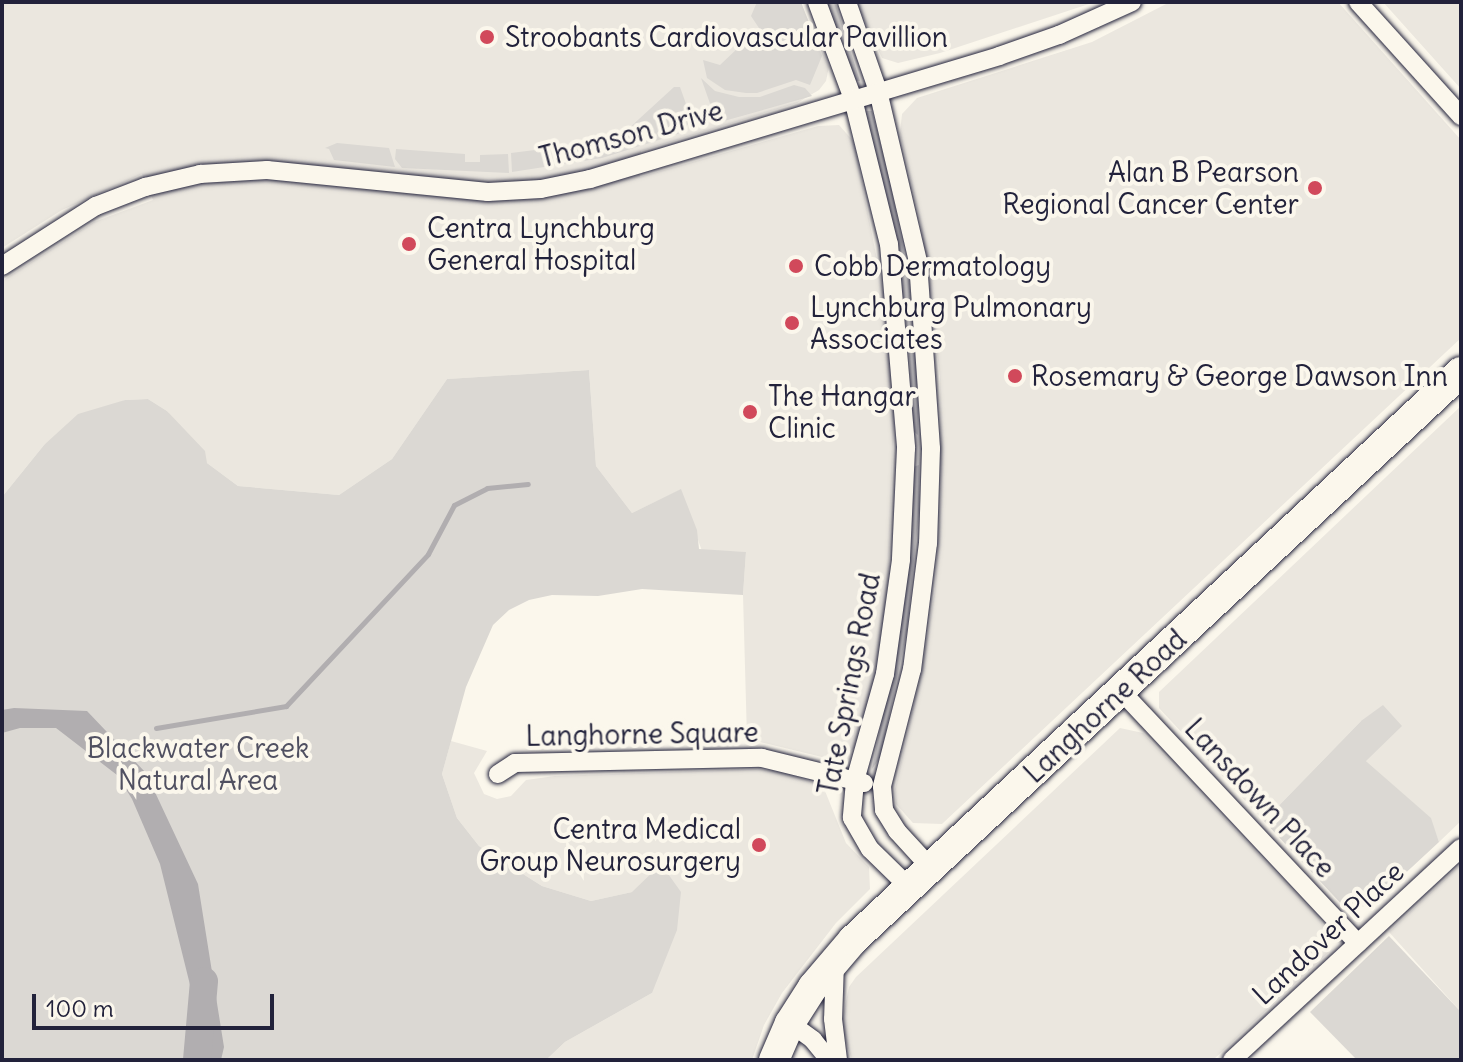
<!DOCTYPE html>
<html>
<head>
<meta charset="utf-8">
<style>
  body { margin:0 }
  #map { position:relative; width:1463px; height:1062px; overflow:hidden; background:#fbf7ec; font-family:Delius,sans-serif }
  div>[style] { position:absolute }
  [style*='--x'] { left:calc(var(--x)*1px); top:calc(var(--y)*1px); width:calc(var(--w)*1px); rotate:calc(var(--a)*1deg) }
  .built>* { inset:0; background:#ebe7df }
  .green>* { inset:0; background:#dbd8d3 }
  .water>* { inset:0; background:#b1aeb0 }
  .stream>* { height:5px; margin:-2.5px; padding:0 2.5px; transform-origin:2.5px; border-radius:2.5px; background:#b1aeb0 }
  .river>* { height:28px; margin:-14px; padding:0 14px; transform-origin:14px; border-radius:14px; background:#b1aeb0 }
  .roads { filter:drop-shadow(0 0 2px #22223b) drop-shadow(0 0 2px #22223b) }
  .street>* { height:18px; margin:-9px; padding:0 9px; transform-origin:9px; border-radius:9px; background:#fbf7ec }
  .primary>* { height:30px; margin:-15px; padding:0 15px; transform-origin:15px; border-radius:15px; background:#fbf7ec }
  .dots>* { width:22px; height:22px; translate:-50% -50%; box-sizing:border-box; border:4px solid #fbf7ec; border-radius:50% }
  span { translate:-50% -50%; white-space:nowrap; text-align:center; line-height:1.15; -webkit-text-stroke:8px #fbf7ec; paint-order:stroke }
  .poi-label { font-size:28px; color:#22223b }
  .left { translate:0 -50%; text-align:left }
  .right { translate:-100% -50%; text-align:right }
  .street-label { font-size:28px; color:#22223b }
  .park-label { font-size:28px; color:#505061 }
  .frame { position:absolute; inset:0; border:4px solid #22223b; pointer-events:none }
  .scale { position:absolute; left:32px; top:994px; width:242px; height:36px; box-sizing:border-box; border:4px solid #22223b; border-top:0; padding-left:10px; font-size:24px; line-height:28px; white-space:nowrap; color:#22223b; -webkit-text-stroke:6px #fbf7ec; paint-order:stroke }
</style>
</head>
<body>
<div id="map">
  <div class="built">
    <div style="clip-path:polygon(2px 2px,800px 2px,829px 67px,826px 81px,819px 90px,797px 103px,641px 151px,640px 177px,818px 126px,839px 125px,854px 142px,887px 311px,894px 416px,888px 584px,877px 667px,862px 735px,855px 748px,842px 757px,822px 757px,747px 739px,743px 595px,746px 552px,702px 551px,680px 490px,632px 513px,596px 466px,589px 370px,447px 379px,392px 459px,339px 495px,238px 486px,207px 463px,167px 411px,148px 399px,125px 400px,44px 445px,2px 497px,2px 281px,94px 222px,153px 200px,142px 174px,62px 210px,2px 248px)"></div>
    <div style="clip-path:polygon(856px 2px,1095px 2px,940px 53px,898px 63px,882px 58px)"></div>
    <div style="clip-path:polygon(1170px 2px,1338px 2px,1461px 140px,1461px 338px,942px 824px,913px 823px,896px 804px,895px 789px,922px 669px,935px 590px,941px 496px,940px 376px,921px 224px,900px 133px,902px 114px,917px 98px,1092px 42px)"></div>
    <div style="clip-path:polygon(1383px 2px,1461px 2px,1461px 89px)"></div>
    <div style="clip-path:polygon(1461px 406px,1461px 821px,1439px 842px,1430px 818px,1366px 761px,1361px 721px,1264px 821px,1159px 708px,1159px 692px)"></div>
    <div style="clip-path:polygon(1120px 728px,1143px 733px,1318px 917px,1329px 934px,1329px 952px,1213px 1060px,852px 1060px,841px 1026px,849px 987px,856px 977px)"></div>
    <div style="clip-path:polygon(451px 741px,487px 751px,474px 773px,484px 794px,497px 799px,511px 796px,526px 780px,555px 776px,756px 769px,784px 772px,823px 786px,846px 843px,869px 867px,870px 889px,836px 923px,782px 993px,764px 1025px,752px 1060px,546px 1060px,565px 1042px,652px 993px,632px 892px,591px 901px,542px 886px,479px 846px,457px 818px,442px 774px)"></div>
    <div style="clip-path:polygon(1461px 864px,1461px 1012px,1389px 932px)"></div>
  </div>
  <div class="green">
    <div style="clip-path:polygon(757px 2px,801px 2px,822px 56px,810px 85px,796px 80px,757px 93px,746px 93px,725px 90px,707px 78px,703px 60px,720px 65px,759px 28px,751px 16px)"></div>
    <div style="clip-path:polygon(826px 2px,835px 2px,860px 81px,854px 81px)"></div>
    <div style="clip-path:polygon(701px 78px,715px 91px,739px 97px,760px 97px,794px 85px,805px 88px,812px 96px,724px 121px,713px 112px)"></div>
    <div style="clip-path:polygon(674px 87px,680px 87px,691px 118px,684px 132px,602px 158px,512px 172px,511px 153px,567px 146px,627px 130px)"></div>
    <div style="clip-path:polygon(865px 111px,872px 111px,890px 181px,908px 273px,918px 364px,918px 435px,913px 431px,910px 364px,900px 273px)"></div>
    <div style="clip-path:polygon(337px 143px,389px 148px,395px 167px,334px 160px,329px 149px,325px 148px)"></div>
    <div style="clip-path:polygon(396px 149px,465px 154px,465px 162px,480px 162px,480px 155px,508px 154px,509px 173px,402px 168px,395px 159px)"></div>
    <div style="clip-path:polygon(589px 370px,596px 466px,632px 513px,681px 489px,697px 530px,699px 549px,746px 552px,743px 595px,642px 589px,598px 596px,552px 595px,529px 600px,509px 610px,493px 625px,466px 687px,442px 774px,457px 818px,479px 846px,542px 886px,591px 901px,632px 892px,661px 864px,681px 892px,677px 930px,652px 993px,565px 1042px,546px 1060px,2px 1060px,2px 497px,44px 445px,78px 414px,125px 400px,148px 399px,167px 411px,205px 451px,207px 463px,238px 486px,339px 495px,392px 459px,447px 379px)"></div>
    <div style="clip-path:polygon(919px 465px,919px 511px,907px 630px,881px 756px,872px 769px,891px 674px,913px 467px)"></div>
    <div style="clip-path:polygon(1383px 705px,1402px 726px,1366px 761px,1431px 818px,1439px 842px,1371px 905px,1346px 909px,1264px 821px,1361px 721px)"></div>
    <div style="clip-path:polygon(1389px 936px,1461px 1012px,1461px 1060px,1357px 1060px,1310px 1012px)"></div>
  </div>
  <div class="water">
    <div style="clip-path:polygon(14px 708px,87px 711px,146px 773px,198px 884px,224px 1047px,221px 1060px,206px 1060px,211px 1042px,194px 1001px,160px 864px,132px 799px,117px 775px,56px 728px,20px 728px,2px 733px,2px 710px)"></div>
  </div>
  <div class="stream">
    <div style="--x:156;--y:728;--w:132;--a:-9.6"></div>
    <div style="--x:286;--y:706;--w:208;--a:-46.9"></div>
    <div style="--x:428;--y:554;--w:55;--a:-62"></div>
    <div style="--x:454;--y:505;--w:37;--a:-27"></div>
    <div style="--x:487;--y:488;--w:41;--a:-5.6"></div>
    <div style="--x:122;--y:757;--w:15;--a:-42"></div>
  </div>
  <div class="river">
    <div style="--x:197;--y:1060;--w:79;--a:-84.9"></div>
  </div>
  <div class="roads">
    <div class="street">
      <div style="--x:817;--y:2;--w:103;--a:69.6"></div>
      <div style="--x:853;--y:99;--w:149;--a:76.1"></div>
      <div style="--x:889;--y:244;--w:205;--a:85.2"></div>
      <div style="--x:906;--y:448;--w:112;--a:92.6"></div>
      <div style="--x:901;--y:560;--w:115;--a:98"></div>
      <div style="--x:885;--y:674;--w:111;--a:105.7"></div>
      <div style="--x:855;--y:781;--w:37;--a:95"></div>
      <div style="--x:852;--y:818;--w:36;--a:60"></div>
      <div style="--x:870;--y:849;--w:54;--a:44.3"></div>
      <div style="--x:847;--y:2;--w:94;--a:70.8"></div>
      <div style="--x:878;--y:91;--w:176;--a:76.8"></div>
      <div style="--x:918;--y:262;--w:187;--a:86"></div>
      <div style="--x:931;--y:449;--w:94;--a:91.8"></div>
      <div style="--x:928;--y:543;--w:127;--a:97.2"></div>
      <div style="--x:912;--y:669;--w:121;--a:104.4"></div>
      <div style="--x:882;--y:786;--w:24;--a:85"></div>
      <div style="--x:884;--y:810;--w:25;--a:58"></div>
      <div style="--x:897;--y:831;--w:49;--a:47.5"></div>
      <div style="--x:1358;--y:2;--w:154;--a:47.9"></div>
      <div style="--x:2;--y:266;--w:112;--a:-32.6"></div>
      <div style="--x:96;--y:206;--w:53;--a:-21.2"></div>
      <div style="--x:145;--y:187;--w:57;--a:-13.3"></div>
      <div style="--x:200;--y:174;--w:67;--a:-3.4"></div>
      <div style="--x:267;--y:170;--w:222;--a:5.7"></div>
      <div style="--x:488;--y:192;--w:53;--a:-3.2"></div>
      <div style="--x:541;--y:189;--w:50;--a:-11.5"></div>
      <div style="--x:590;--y:179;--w:427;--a:-16.7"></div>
      <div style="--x:999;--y:56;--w:64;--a:-19.3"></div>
      <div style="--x:1059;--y:35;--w:80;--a:-24.3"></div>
      <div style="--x:1121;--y:691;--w:346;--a:46.8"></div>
      <div style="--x:498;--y:774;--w:20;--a:-33"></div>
      <div style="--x:515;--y:763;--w:247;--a:-1.2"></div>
      <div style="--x:762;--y:758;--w:105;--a:13.8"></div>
      <div style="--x:835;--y:963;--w:56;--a:92"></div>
      <div style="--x:833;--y:1019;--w:41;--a:83"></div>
      <div style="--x:790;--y:1023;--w:29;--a:36"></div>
      <div style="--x:813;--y:1040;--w:26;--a:51"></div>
      <div style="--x:1232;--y:1060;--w:312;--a:-42.8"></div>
    </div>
    <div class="primary">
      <div style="--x:774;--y:1060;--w:40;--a:-66.6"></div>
      <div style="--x:790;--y:1023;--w:43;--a:-57.4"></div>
      <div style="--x:813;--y:987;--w:62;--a:-49.6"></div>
      <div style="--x:853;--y:940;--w:832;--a:-43.05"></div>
    </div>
  </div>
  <div class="dots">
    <div style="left:487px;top:37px;background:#d1495b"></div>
    <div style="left:1315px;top:188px;background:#d1495b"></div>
    <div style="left:409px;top:244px;background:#d1495b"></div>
    <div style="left:796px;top:266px;background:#d1495b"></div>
    <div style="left:792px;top:323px;background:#d1495b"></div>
    <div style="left:1015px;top:376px;background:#d1495b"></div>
    <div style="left:750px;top:412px;background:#d1495b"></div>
    <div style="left:759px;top:845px;background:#d1495b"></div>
  </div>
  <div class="poi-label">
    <span class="left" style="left:505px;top:37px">Stroobants Cardiovascular Pavillion</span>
    <span class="right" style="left:1299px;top:188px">Alan B Pearson<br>Regional Cancer Center</span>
    <span class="left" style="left:427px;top:244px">Centra Lynchburg<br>General Hospital</span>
    <span class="left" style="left:814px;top:266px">Cobb Dermatology</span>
    <span class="left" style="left:810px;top:323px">Lynchburg Pulmonary<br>Associates</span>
    <span class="left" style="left:1031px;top:376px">Rosemary &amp; George Dawson Inn</span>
    <span class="left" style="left:768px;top:412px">The Hangar<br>Clinic</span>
    <span class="right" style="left:741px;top:845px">Centra Medical<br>Group Neurosurgery</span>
  </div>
  <div class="street-label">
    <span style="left:631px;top:134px;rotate:-15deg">Thomson Drive</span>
    <span style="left:849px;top:684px;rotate:-79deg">Tate Springs Road</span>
    <span style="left:1105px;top:706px;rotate:-43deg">Langhorne Road</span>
    <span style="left:642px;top:734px;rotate:-1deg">Langhorne Square</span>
    <span style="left:1260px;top:798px;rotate:47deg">Lansdown Place</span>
    <span style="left:1328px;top:933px;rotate:-43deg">Landover Place</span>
  </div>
  <div class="park-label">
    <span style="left:198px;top:764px">Blackwater Creek<br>Natural Area</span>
  </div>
  <div class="frame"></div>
  <div class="scale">100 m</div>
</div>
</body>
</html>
